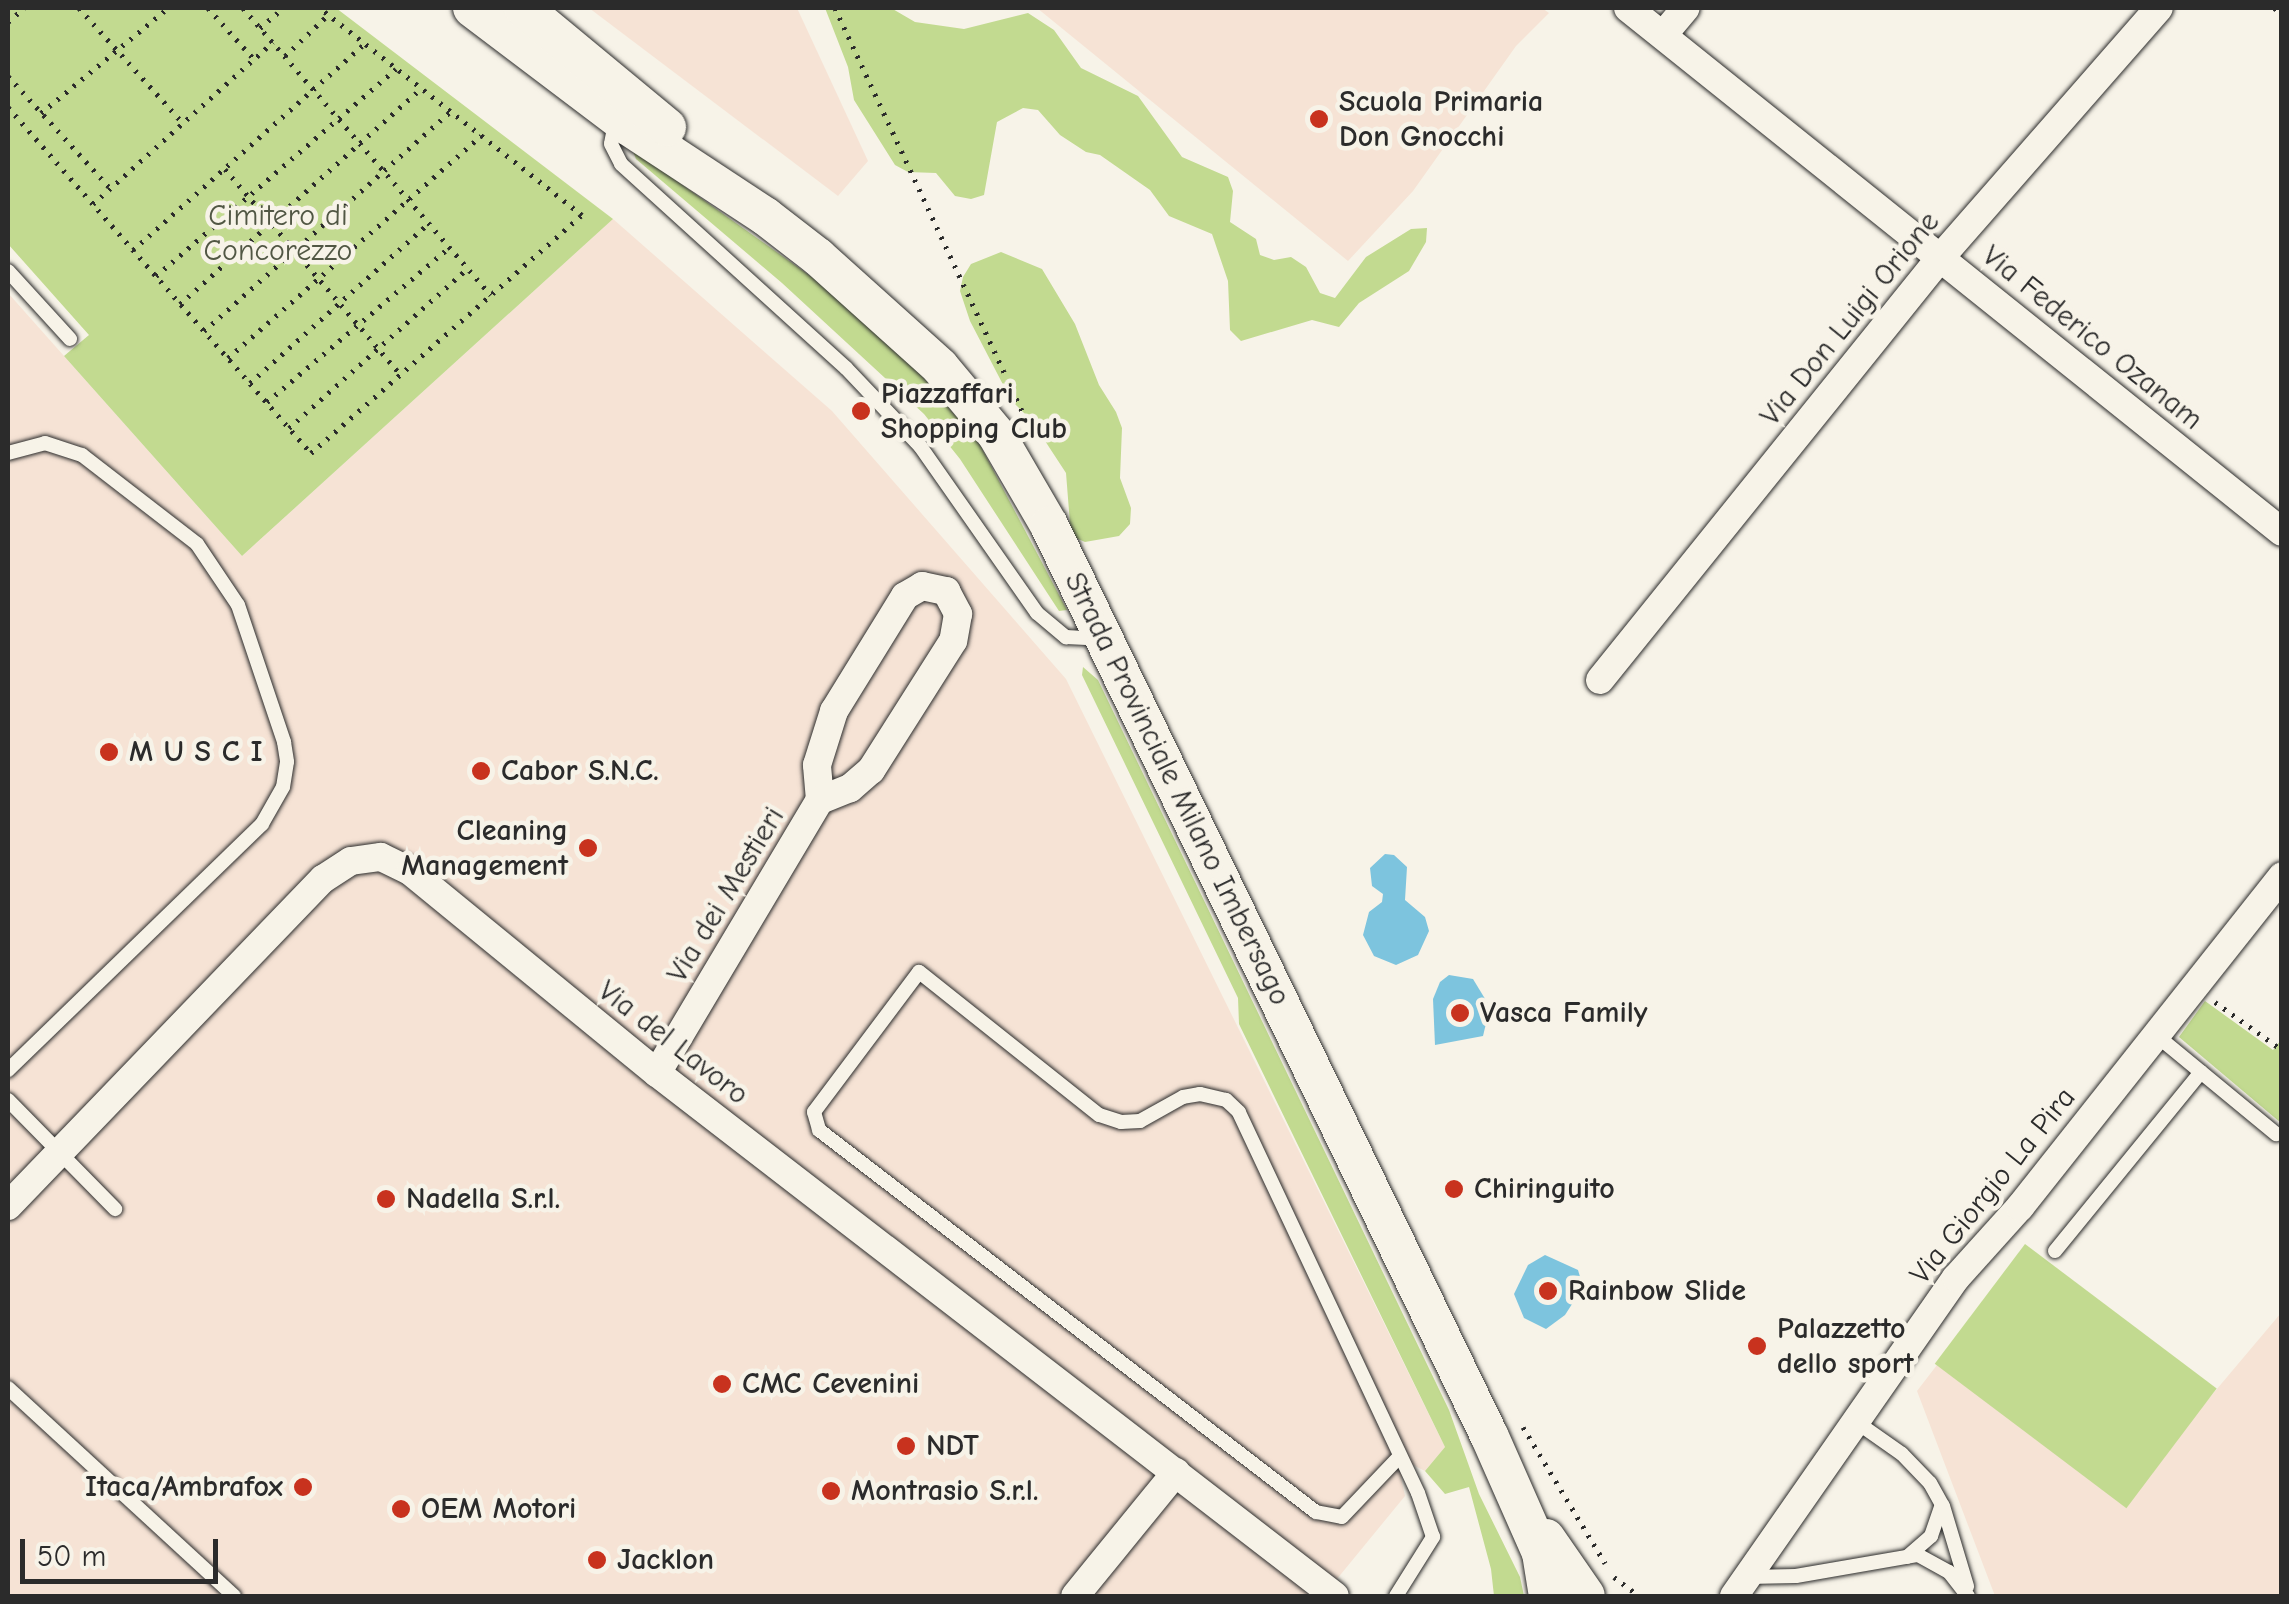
<!DOCTYPE html>
<html>
<head>
<meta charset="utf-8">
<style>
  body { margin:0 }
  #map { position:relative; width:2289px; height:1604px; overflow:hidden; background:#f7f3e8; font-family:"Comic Neue",sans-serif }
  div>[style] { position:absolute }
  [style*='--x'] { left:calc(var(--x)*1px); top:calc(var(--y)*1px); width:calc(var(--w)*1px); rotate:calc(var(--a)*1deg) }
  .built>* { inset:0; background:#f6e3d5 }
  .green>* { inset:0; background:#c2da90; transform-origin:0 0 }
  .water>* { inset:0; background:#7dc4de }
  .path>* { height:5px; margin-top:-2.5px; transform-origin:0; background:repeating-linear-gradient(90deg,#2b2b2b 0 2.5px,transparent 0 10.5px) }
  .roads { filter:drop-shadow(0 0 2px #2b2b2b) drop-shadow(0 0 2px #2b2b2b) }
  .service>* { height:14px; margin:-7px; padding:0 7px; transform-origin:7px; border-radius:7px; background:#f7f3e8 }
  .minor>* { height:28px; margin:-14px; padding:0 14px; transform-origin:14px; border-radius:14px; background:#f7f3e8 }
  .secondary>* { height:38px; margin:-19px; padding:0 19px; transform-origin:19px; border-radius:19px; background:#f7f3e8 }
  .dots>* { width:28px; height:28px; translate:-50% -50%; box-sizing:border-box; border:5px solid #f7f3e8; border-radius:50% }
  span { translate:-50% -50%; white-space:nowrap; text-align:center; line-height:1.15; -webkit-text-stroke:9px #f7f3e8; paint-order:stroke }
  .poi-label { font-size:30px; color:#2b2b2b; font-weight:700 }
  .left { translate:0 -50%; text-align:left }
  .right { translate:-100% -50%; text-align:right }
  .park-label { font-size:30px; color:#515744 }
  .street-label { font-size:30px; color:#2b2b2b }
  .frame { position:absolute; inset:0; border:10px solid #2b2b2b; pointer-events:none }
  .scale { position:absolute; left:20px; top:1539px; width:198px; height:45px; box-sizing:border-box; border:5px solid #2b2b2b; border-top:0; padding-left:12px; font-size:30px; line-height:35px; white-space:nowrap; color:#2b2b2b; -webkit-text-stroke:8px #f7f3e8; paint-order:stroke }
</style>
</head>
<body>
<div id="map">
  <div class="built">
    <div style="clip-path:polygon(589px 8px,797px 8px,868px 161px,838px 196px)"></div>
    <div style="clip-path:polygon(1037px 8px,1542px 8px,1549px 13px,1516px 46px,1413px 191px,1348px 261px)"></div>
    <div style="clip-path:polygon(613px 219px,832px 411px,1066px 679px,1445px 1447px,1425px 1471px,1411px 1464px,1401px 1478px,1405px 1496px,1323px 1596px,8px 1596px,8px 293px,242px 556px)"></div>
    <div style="clip-path:polygon(2281px 1313px,2281px 1596px,1995px 1596px,1917px 1391px,1937px 1365px,2125px 1498px)"></div>
  </div>
  <div class="green">
    <div style="clip-path:polygon(8px 8px,336px 8px,613px 219px,242px 556px,64px 356px,89px 335px,8px 244px)"></div>
    <div style="clip-path:polygon(825px 8px,891px 8px,915px 22px,964px 29px,1028px 13px,1054px 30px,1081px 68px,1138px 96px,1182px 157px,1228px 177px,1233px 191px,1230px 222px,1256px 239px,1260px 255px,1274px 260px,1291px 257px,1306px 267px,1320px 293px,1335px 298px,1366px 257px,1411px 229px,1427px 228px,1426px 242px,1409px 271px,1359px 303px,1339px 327px,1312px 320px,1241px 341px,1230px 330px,1228px 281px,1212px 234px,1169px 216px,1150px 190px,1100px 155px,1086px 152px,1060px 135px,1038px 110px,1023px 108px,997px 122px,984px 195px,971px 199px,955px 196px,936px 173px,908px 172px,895px 165px,854px 100px,848px 67px)"></div>
    <div style="clip-path:polygon(632px 149px,823px 285px,917px 370px,980px 445px,1067px 610px,1059px 611px,960px 459px,924px 414px,782px 283px,636px 159px)"></div>
    <div style="clip-path:polygon(1001px 252px,1042px 269px,1075px 324px,1099px 385px,1116px 412px,1122px 428px,1120px 478px,1131px 508px,1130px 524px,1119px 536px,1085px 542px,1071px 536px,1066px 473px,1032px 421px,1011px 400px,970px 321px,960px 291px,963px 277px,971px 264px)"></div>
    <div style="clip-path:polygon(1083px 667px,1098px 680px,1449px 1410px,1479px 1494px,1520px 1577px,1524px 1596px,1494px 1596px,1491px 1569px,1469px 1487px,1445px 1494px,1425px 1471px,1445px 1447px,1239px 1024px,1238px 998px,1082px 675px)"></div>
    <div style="clip-path:polygon(2205px 1001px,2273px 1050px,2281px 1040px,2281px 1123px,2179px 1037px)"></div>
    <div style="left:2025px;top:1244px;width:240px;height:150px;rotate:37deg"></div>
  </div>
  <div class="water">
    <div style="clip-path:polygon(1385px 854px,1394px 855px,1407px 867px,1405px 900px,1425px 917px,1429px 931px,1418px 955px,1396px 965px,1374px 956px,1363px 935px,1369px 912px,1382px 902px,1383px 894px,1372px 886px,1370px 868px)"></div>
    <div style="clip-path:polygon(1449px 975px,1473px 979px,1490px 1007px,1483px 1036px,1435px 1045px,1433px 999px,1440px 982px)"></div>
    <div style="clip-path:polygon(1545px 1255px,1578px 1270px,1583px 1287px,1565px 1315px,1546px 1329px,1524px 1318px,1514px 1294px,1528px 1265px)"></div>
  </div>
  <div class="path">
    <div style="--x:79;--y:8;--w:155;--a:47.9"></div>
    <div style="--x:208;--y:8;--w:69;--a:48"></div>
    <div style="--x:243;--y:8;--w:379;--a:49.2"></div>
    <div style="--x:835;--y:8;--w:451;--a:65.1"></div>
    <div style="--x:2274;--y:8;--w:9;--a:32"></div>
    <div style="--x:8;--y:22;--w:21;--a:-41"></div>
    <div style="--x:260;--y:28;--w:30;--a:-41"></div>
    <div style="--x:285;--y:56;--w:61;--a:-43.7"></div>
    <div style="--x:8;--y:76;--w:151;--a:47.7"></div>
    <div style="--x:8;--y:107;--w:460;--a:48.8"></div>
    <div style="--x:311;--y:453;--w:361;--a:-41.3"></div>
    <div style="--x:582;--y:215;--w:334;--a:-141.7"></div>
    <div style="--x:41;--y:113;--w:165;--a:-39.6"></div>
    <div style="--x:225;--y:169;--w:270;--a:49.5"></div>
    <div style="--x:93;--y:204;--w:242;--a:-42"></div>
    <div style="--x:133;--y:250;--w:311;--a:-41.7"></div>
    <div style="--x:156;--y:276;--w:317;--a:-40.8"></div>
    <div style="--x:180;--y:304;--w:324;--a:-41.8"></div>
    <div style="--x:204;--y:331;--w:331;--a:-41.7"></div>
    <div style="--x:228;--y:358;--w:337;--a:-41.3"></div>
    <div style="--x:250;--y:383;--w:240;--a:-41.8"></div>
    <div style="--x:267;--y:402;--w:240;--a:-40.3"></div>
    <div style="--x:289;--y:428;--w:240;--a:-41.8"></div>
    <div style="--x:2215;--y:1002;--w:82;--a:35.6"></div>
    <div style="--x:1523;--y:1427;--w:159;--a:58.9"></div>
    <div style="--x:1614;--y:1577;--w:31;--a:37"></div>
  </div>
  <div class="roads">
    <div class="service">
      <div style="--x:615;--y:123;--w:21;--a:101"></div>
      <div style="--x:611;--y:144;--w:22;--a:63"></div>
      <div style="--x:621;--y:164;--w:304;--a:42.2"></div>
      <div style="--x:846;--y:368;--w:108;--a:46.5"></div>
      <div style="--x:920;--y:446;--w:204;--a:55"></div>
      <div style="--x:1037;--y:613;--w:38;--a:40"></div>
      <div style="--x:1066;--y:637;--w:36;--a:3"></div>
      <div style="--x:8;--y:271;--w:92;--a:47.6"></div>
      <div style="--x:8;--y:453;--w:38;--a:-15"></div>
      <div style="--x:45;--y:443;--w:39;--a:18"></div>
      <div style="--x:82;--y:455;--w:145;--a:37.7"></div>
      <div style="--x:197;--y:544;--w:73;--a:56.1"></div>
      <div style="--x:238;--y:605;--w:145;--a:71.4"></div>
      <div style="--x:284;--y:742;--w:20;--a:81"></div>
      <div style="--x:287;--y:762;--w:25;--a:99"></div>
      <div style="--x:283;--y:787;--w:43;--a:119.6"></div>
      <div style="--x:262;--y:824;--w:354;--a:135.9"></div>
      <div style="--x:2156;--y:1035;--w:156;--a:39.5"></div>
      <div style="--x:8;--y:1100;--w:153;--a:45.5"></div>
      <div style="--x:2055;--y:1251;--w:231;--a:-50.8"></div>
      <div style="--x:8;--y:1388;--w:307;--a:42.6"></div>
      <div style="--x:1855;--y:1421;--w:57;--a:35.1"></div>
      <div style="--x:1902;--y:1454;--w:40;--a:46"></div>
      <div style="--x:1930;--y:1483;--w:26;--a:61"></div>
      <div style="--x:1943;--y:1506;--w:84;--a:73.3"></div>
      <div style="--x:1907;--y:1557;--w:32;--a:-41"></div>
      <div style="--x:1931;--y:1536;--w:31;--a:-71"></div>
      <div style="--x:1747;--y:1577;--w:49;--a:-1.2"></div>
      <div style="--x:1796;--y:1576;--w:124;--a:-9.8"></div>
      <div style="--x:1918;--y:1555;--w:35;--a:29"></div>
      <div style="--x:1949;--y:1572;--w:31;--a:52"></div>
      <div style="--x:1396;--y:1596;--w:70;--a:-57.9"></div>
      <div style="--x:1433;--y:1537;--w:46;--a:-108.8"></div>
      <div style="--x:1418;--y:1493;--w:421;--a:-115.2"></div>
      <div style="--x:1239;--y:1112;--w:18;--a:-137"></div>
      <div style="--x:1226;--y:1100;--w:27;--a:-167"></div>
      <div style="--x:1200;--y:1094;--w:17;--a:170"></div>
      <div style="--x:1183;--y:1097;--w:49;--a:150.8"></div>
      <div style="--x:1140;--y:1121;--w:19;--a:177"></div>
      <div style="--x:1121;--y:1122;--w:23;--a:-162"></div>
      <div style="--x:1099;--y:1115;--w:230;--a:-141.5"></div>
      <div style="--x:919;--y:972;--w:175;--a:126.9"></div>
      <div style="--x:814;--y:1112;--w:19;--a:74"></div>
      <div style="--x:819;--y:1130;--w:627;--a:37.55"></div>
      <div style="--x:1316;--y:1512;--w:26;--a:11"></div>
      <div style="--x:1342;--y:1517;--w:84;--a:-46.4"></div>
    </div>
    <div class="minor">
      <div style="--x:1628;--y:8;--w:838;--a:38.7"></div>
      <div style="--x:1663;--y:35;--w:35;--a:-50"></div>
      <div style="--x:1600;--y:680;--w:542;--a:-51.14"></div>
      <div style="--x:1940;--y:258;--w:332;--a:-48.8"></div>
      <div style="--x:657;--y:1073;--w:318;--a:-59.2"></div>
      <div style="--x:820;--y:800;--w:35;--a:-95"></div>
      <div style="--x:817;--y:765;--w:57;--a:-72.5"></div>
      <div style="--x:834;--y:711;--w:135;--a:-58.3"></div>
      <div style="--x:905;--y:596;--w:20;--a:-30"></div>
      <div style="--x:922;--y:586;--w:25;--a:12"></div>
      <div style="--x:946;--y:591;--w:26;--a:62"></div>
      <div style="--x:958;--y:614;--w:27;--a:100"></div>
      <div style="--x:953;--y:641;--w:153;--a:122.4"></div>
      <div style="--x:871;--y:770;--w:28;--a:139"></div>
      <div style="--x:850;--y:788;--w:32;--a:158"></div>
      <div style="--x:8;--y:1206;--w:454;--a:-46.1"></div>
      <div style="--x:323;--y:879;--w:33;--a:-33"></div>
      <div style="--x:351;--y:861;--w:30;--a:-8"></div>
      <div style="--x:381;--y:857;--w:32;--a:26"></div>
      <div style="--x:410;--y:871;--w:319;--a:39.3"></div>
      <div style="--x:657;--y:1073;--w:856;--a:37.65"></div>
      <div style="--x:1075;--y:1596;--w:160;--a:-50.8"></div>
      <div style="--x:1734;--y:1596;--w:388;--a:-55.1"></div>
      <div style="--x:1956;--y:1278;--w:96;--a:-48"></div>
      <div style="--x:2020;--y:1207;--w:422;--a:-51.6"></div>
    </div>
    <div class="secondary">
      <div style="--x:472;--y:8;--w:196;--a:37.1"></div>
      <div style="--x:628;--y:126;--w:164;--a:33.3"></div>
      <div style="--x:765;--y:216;--w:67;--a:37.7"></div>
      <div style="--x:818;--y:257;--w:164;--a:42"></div>
      <div style="--x:940;--y:367;--w:87;--a:50.1"></div>
      <div style="--x:996;--y:434;--w:105;--a:59.8"></div>
      <div style="--x:1049;--y:525;--w:1011;--a:64.2"></div>
      <div style="--x:1489;--y:1435;--w:129;--a:66.2"></div>
      <div style="--x:1541;--y:1553;--w:44;--a:80.8"></div>
      <div style="--x:523;--y:8;--w:187;--a:39.6"></div>
      <div style="--x:1546;--y:1538;--w:70;--a:55.4"></div>
    </div>
  </div>
  <div class="dots">
    <div style="left:1319px;top:119px;background:#c8321e"></div>
    <div style="left:861px;top:411px;background:#c8321e"></div>
    <div style="left:109px;top:752px;background:#c8321e"></div>
    <div style="left:481px;top:771px;background:#c8321e"></div>
    <div style="left:588px;top:848px;background:#c8321e"></div>
    <div style="left:1460px;top:1013px;background:#c8321e"></div>
    <div style="left:1454px;top:1189px;background:#c8321e"></div>
    <div style="left:386px;top:1199px;background:#c8321e"></div>
    <div style="left:1548px;top:1291px;background:#c8321e"></div>
    <div style="left:1757px;top:1346px;background:#c8321e"></div>
    <div style="left:722px;top:1384px;background:#c8321e"></div>
    <div style="left:906px;top:1446px;background:#c8321e"></div>
    <div style="left:303px;top:1487px;background:#c8321e"></div>
    <div style="left:831px;top:1491px;background:#c8321e"></div>
    <div style="left:401px;top:1509px;background:#c8321e"></div>
    <div style="left:597px;top:1560px;background:#c8321e"></div>
  </div>
  <div class="poi-label">
    <span class="left" style="left:1339px;top:119px">Scuola Primaria<br>Don Gnocchi</span>
    <span class="left" style="left:881px;top:411px">Piazzaffari<br>Shopping Club</span>
    <span class="left" style="left:129px;top:752px">M U S C I</span>
    <span class="left" style="left:501px;top:771px">Cabor S.N.C.</span>
    <span class="right" style="left:568px;top:848px">Cleaning<br>Management</span>
    <span class="left" style="left:1480px;top:1013px">Vasca Family</span>
    <span class="left" style="left:1474px;top:1189px">Chiringuito</span>
    <span class="left" style="left:406px;top:1199px">Nadella S.r.l.</span>
    <span class="left" style="left:1568px;top:1291px">Rainbow Slide</span>
    <span class="left" style="left:1777px;top:1346px">Palazzetto<br>dello sport</span>
    <span class="left" style="left:742px;top:1384px">CMC Cevenini</span>
    <span class="left" style="left:926px;top:1446px">NDT</span>
    <span class="right" style="left:283px;top:1487px">Itaca/Ambrafox</span>
    <span class="left" style="left:851px;top:1491px">Montrasio S.r.l.</span>
    <span class="left" style="left:421px;top:1509px">OEM Motori</span>
    <span class="left" style="left:617px;top:1560px">Jacklon</span>
  </div>
  <div class="park-label">
    <span style="left:278px;top:233px">Cimitero di<br>Concorezzo</span>
  </div>
  <div class="street-label">
    <span style="left:1850px;top:319px;rotate:-51deg">Via Don Luigi Orione</span>
    <span style="left:2092px;top:338px;rotate:39deg">Via Federico Ozanam</span>
    <span style="left:1177px;top:789px;rotate:64deg">Strada Provinciale Milano Imbersago</span>
    <span style="left:726px;top:895px;rotate:-59deg">Via dei Mestieri</span>
    <span style="left:673px;top:1043px;rotate:38deg">Via del Lavoro</span>
    <span style="left:1993px;top:1186px;rotate:-51deg">Via Giorgio La Pira</span>
  </div>
  <div class="frame"></div>
  <div class="scale">50 m</div>
</div>
</body>
</html>
